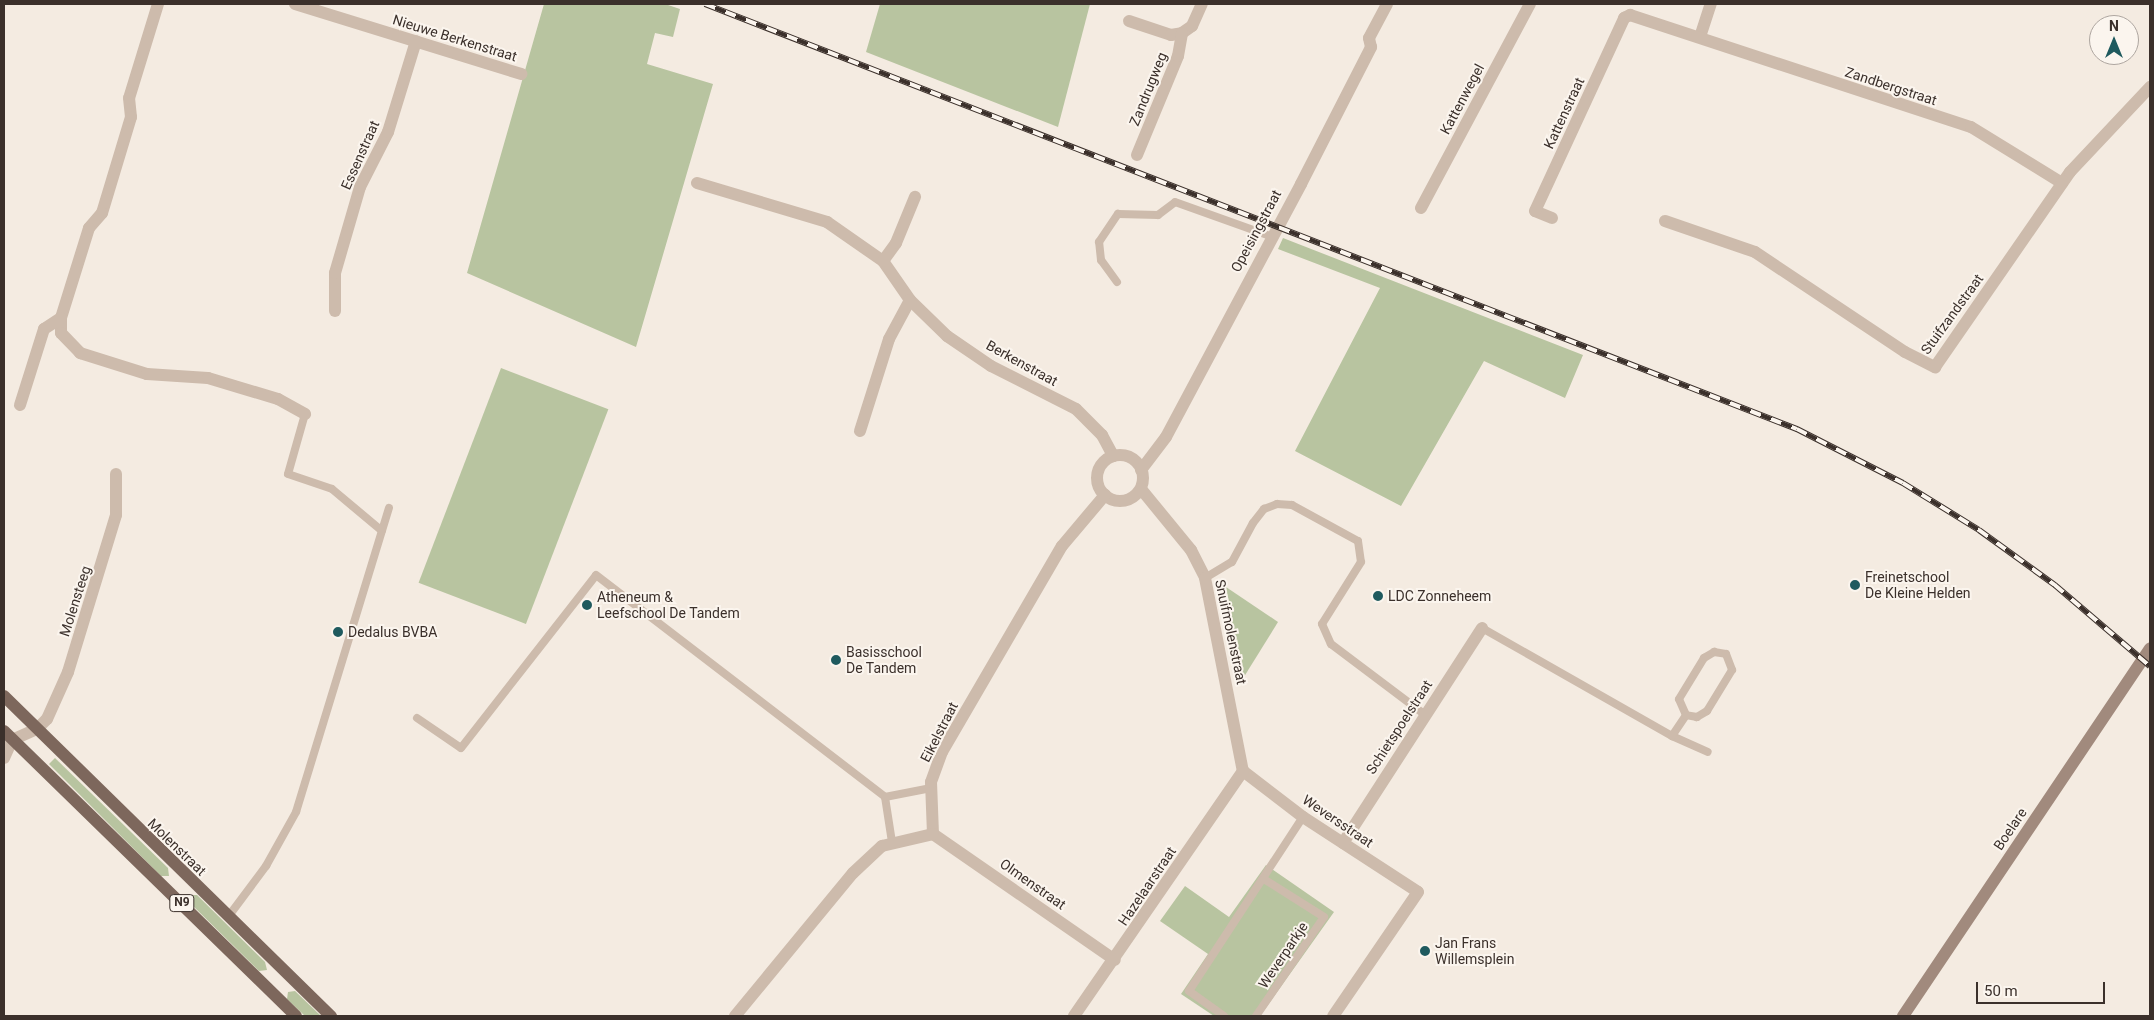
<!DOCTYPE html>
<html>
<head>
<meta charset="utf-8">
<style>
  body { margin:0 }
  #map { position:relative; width:2154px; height:1020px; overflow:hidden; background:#f4ebe1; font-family:Roboto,sans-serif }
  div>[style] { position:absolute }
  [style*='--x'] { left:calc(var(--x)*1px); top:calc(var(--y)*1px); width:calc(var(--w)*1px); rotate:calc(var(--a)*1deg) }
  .green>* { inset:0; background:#b8c4a0; transform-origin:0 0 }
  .lane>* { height:8px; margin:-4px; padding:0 4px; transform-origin:4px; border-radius:4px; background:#cdbbac }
  .street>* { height:12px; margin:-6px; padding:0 6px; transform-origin:6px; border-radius:6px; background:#cdbbac }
  .street>.ring { margin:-6px; padding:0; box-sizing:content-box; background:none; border:12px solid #cdbbac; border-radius:50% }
  .secondary>* { height:12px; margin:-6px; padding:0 6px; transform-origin:6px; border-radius:6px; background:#a18a7d }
  .primary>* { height:12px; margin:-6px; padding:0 6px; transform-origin:6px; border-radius:6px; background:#7d675c }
  .rail>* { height:5.5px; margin-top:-2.75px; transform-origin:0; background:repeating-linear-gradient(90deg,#fbf5ee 0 11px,#3b302b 0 22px); box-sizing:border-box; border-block:1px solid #3b302b }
  .dots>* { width:14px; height:14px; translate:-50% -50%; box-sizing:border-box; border:2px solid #fbf5ee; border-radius:50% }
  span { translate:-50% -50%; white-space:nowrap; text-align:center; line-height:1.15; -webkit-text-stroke:4px #fbf5ee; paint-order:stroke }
  .shield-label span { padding:1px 4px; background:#fbf5ee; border:1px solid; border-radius:4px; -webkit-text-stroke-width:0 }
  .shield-label { font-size:12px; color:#3b302b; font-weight:700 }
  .street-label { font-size:14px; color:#3b302b }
  .poi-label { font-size:14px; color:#3b302b }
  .left { translate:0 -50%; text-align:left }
  .frame { position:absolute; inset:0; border:5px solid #3b302b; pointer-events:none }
  .north { position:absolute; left:2089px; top:15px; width:50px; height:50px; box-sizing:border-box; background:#fbf5ee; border:1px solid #aea6a0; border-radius:50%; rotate:0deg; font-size:14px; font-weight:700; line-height:20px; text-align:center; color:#3b302b }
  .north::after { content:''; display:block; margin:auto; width:18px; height:22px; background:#1f5a5e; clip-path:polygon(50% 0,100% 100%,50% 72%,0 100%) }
  .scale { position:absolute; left:1976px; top:982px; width:129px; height:22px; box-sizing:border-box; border:2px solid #3b302b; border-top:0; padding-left:6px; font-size:15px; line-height:18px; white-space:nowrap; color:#3b302b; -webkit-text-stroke:4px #fbf5ee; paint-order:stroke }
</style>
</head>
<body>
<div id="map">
  <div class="green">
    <div style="clip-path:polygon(544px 4px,665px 4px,680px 9px,673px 37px,655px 33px,647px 64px,713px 84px,636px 347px,467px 273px)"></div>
    <div style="clip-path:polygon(880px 4px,1090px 4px,1058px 127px,866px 52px)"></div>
    <div style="clip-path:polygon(1283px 238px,1583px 355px,1565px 398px,1484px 361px,1401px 506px,1295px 451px,1380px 288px,1278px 249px)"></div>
    <div style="left:501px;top:368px;width:115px;height:230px;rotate:21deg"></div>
    <div style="clip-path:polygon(1226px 587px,1278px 622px,1242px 680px)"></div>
    <div style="clip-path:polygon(55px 758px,168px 868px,169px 876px,161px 876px,49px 764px)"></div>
    <div style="clip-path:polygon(1266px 865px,1334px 912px,1260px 1016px,1214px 1016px,1181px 994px,1208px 954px,1160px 921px,1185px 886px,1229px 917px)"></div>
    <div style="clip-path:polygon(189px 895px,197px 895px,265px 962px,267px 970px,259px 971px,190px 903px)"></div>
    <div style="clip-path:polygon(295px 991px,321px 1016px,305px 1016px,287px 999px,288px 992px)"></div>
  </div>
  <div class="lane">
    <div style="--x:1117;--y:282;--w:27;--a:-126"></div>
    <div style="--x:1101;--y:260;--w:18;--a:-96"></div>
    <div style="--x:1099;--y:242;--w:34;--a:-56"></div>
    <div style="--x:1118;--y:214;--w:40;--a:1.4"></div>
    <div style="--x:1158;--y:215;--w:21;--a:-37"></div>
    <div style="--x:1175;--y:202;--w:101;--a:19.7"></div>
    <div style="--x:305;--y:414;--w:62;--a:105.8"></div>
    <div style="--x:288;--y:474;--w:46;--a:18.8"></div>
    <div style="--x:332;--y:489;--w:65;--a:40"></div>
    <div style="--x:1205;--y:578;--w:31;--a:-31"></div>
    <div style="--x:1232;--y:562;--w:44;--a:-61.7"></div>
    <div style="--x:1253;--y:523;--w:18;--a:-52"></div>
    <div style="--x:1264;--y:509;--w:14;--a:-21"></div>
    <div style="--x:1277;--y:504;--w:15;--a:4"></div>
    <div style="--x:1292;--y:505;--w:75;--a:28.6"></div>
    <div style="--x:1358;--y:541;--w:21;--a:82"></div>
    <div style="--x:1361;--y:562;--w:73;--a:122.2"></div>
    <div style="--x:1322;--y:624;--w:22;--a:66"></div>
    <div style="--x:1331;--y:644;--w:116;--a:37"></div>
    <div style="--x:1482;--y:628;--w:219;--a:29.6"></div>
    <div style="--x:1672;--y:736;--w:39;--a:24"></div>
    <div style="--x:417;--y:718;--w:53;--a:34.3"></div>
    <div style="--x:461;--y:748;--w:219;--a:-52"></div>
    <div style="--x:596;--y:575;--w:364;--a:37.5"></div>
    <div style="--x:885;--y:797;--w:46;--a:81.2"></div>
    <div style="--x:1672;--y:736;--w:25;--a:-56"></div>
    <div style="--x:1686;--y:715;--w:17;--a:-114"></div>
    <div style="--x:1679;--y:699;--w:48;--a:-58.6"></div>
    <div style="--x:1704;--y:658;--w:12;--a:-31"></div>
    <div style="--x:1714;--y:652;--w:12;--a:9"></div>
    <div style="--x:1726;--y:654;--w:17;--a:69"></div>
    <div style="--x:1732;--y:670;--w:48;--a:121.4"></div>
    <div style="--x:1707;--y:711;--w:12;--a:149"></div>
    <div style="--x:1697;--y:717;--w:11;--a:-170"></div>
    <div style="--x:885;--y:797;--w:47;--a:-11.1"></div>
    <div style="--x:228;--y:917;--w:64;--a:-53.3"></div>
    <div style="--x:266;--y:866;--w:62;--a:-60.9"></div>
    <div style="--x:296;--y:812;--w:318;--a:-73"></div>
    <div style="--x:1224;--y:1016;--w:43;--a:-144.5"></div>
    <div style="--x:1189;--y:991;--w:208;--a:-56.8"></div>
    <div style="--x:1256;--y:1016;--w:120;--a:-55.5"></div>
    <div style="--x:1324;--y:917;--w:71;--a:-147.7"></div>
  </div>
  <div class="street">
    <div style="--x:158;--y:4;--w:98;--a:107.1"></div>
    <div style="--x:129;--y:98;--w:19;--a:84"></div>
    <div style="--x:131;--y:117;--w:100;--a:106.8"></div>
    <div style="--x:102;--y:213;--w:20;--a:131"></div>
    <div style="--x:89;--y:228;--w:94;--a:107.3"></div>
    <div style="--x:61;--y:318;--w:15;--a:90"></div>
    <div style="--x:61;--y:333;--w:28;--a:46"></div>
    <div style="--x:80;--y:353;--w:70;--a:17.4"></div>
    <div style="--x:147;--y:374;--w:61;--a:3.8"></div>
    <div style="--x:208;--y:378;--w:73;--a:16.7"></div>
    <div style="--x:278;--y:399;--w:31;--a:29"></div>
    <div style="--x:295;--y:4;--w:237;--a:17.2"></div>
    <div style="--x:1129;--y:21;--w:44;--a:18.4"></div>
    <div style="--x:1171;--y:35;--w:11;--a:-10"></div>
    <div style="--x:1182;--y:33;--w:12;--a:-35"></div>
    <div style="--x:1192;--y:26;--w:24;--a:-66"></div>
    <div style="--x:1700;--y:37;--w:35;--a:-72"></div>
    <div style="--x:1137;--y:155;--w:107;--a:-67.5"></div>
    <div style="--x:1178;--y:56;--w:23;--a:-80"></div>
    <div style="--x:697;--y:183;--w:136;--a:16.7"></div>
    <div style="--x:827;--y:222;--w:68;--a:34.9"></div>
    <div style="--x:1421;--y:208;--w:231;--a:-61.9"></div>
    <div style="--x:1552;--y:218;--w:18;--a:-158"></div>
    <div style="--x:1535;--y:211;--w:213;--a:-65.2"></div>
    <div style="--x:1624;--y:18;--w:7;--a:-27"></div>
    <div style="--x:1630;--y:15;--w:359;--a:18.2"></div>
    <div style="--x:1971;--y:127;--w:107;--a:31.6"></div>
    <div style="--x:1665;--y:221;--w:95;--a:19"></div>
    <div style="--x:1755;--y:252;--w:180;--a:33.7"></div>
    <div style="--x:1905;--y:352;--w:34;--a:27"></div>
    <div style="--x:1935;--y:367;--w:237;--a:-55.3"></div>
    <div style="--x:2070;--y:172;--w:117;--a:-46.7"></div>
    <div style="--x:910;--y:300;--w:47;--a:-124.7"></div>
    <div style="--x:883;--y:261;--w:22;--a:-54"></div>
    <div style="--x:896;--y:243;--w:50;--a:-67.6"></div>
    <div style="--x:335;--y:311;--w:38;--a:-90"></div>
    <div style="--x:335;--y:273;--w:90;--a:-73.8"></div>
    <div style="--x:360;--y:187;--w:62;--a:-63"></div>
    <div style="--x:388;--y:132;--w:95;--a:-72.9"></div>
    <div style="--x:20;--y:405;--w:80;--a:-72.5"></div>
    <div style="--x:44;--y:329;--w:20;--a:-33"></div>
    <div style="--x:860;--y:431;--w:96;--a:-72.5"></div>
    <div style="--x:889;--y:339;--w:44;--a:-61.7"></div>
    <div style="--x:910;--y:300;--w:52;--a:44.2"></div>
    <div style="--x:947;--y:336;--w:53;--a:34.3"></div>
    <div style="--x:991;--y:366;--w:95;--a:26.8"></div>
    <div style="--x:1076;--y:409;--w:37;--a:45"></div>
    <div style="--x:1102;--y:435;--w:24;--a:62"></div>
    <div class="ring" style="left:1097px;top:455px;width:34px;height:34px"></div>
    <div style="--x:1141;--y:470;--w:41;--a:-52.9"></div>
    <div style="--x:1166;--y:437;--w:287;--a:-61.9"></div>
    <div style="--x:1301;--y:184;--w:154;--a:-62.9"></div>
    <div style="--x:1371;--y:47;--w:9;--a:-103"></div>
    <div style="--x:1369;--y:38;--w:38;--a:-62"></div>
    <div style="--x:1141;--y:489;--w:79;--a:50.7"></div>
    <div style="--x:1191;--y:550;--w:31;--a:63"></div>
    <div style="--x:1205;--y:578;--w:197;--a:78.9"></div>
    <div style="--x:4;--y:758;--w:20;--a:-66"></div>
    <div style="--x:12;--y:740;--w:27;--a:-24"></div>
    <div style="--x:37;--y:729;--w:14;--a:-45"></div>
    <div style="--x:47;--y:719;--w:51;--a:-65.9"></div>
    <div style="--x:68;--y:672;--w:164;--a:-73"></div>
    <div style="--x:116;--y:515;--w:41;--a:-90"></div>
    <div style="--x:1243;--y:771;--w:76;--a:37.5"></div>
    <div style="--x:1303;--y:817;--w:137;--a:33.1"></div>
    <div style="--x:1418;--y:892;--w:150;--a:124.4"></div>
    <div style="--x:933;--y:834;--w:52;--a:-92.2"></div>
    <div style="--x:931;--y:782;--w:32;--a:-70"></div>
    <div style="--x:942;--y:752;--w:238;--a:-59.8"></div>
    <div style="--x:1062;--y:546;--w:67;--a:-49.9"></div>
    <div style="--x:933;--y:834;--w:221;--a:34.7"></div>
    <div style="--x:1343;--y:843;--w:256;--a:-57.1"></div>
    <div style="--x:735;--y:1016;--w:185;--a:-50.5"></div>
    <div style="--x:853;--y:873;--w:40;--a:-43"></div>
    <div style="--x:882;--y:846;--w:52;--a:-13.2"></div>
    <div style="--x:1074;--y:1016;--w:298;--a:-55.4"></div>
  </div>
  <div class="secondary">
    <div style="--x:1903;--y:1016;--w:443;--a:-56.1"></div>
  </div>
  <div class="primary">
    <div style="--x:4;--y:696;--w:458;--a:44.4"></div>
    <div style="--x:4;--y:731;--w:408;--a:44.3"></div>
  </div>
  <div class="rail">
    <div style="--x:705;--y:4;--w:1172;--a:21.27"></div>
    <div style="--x:1797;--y:429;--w:119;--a:27"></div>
    <div style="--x:1903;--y:483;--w:89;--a:31.7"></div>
    <div style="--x:1979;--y:530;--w:94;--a:35.9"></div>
    <div style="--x:2055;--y:585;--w:125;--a:40.5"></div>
  </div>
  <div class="dots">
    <div style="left:1855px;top:585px;background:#1f5a5e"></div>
    <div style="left:1378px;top:596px;background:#1f5a5e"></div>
    <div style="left:587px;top:605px;background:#1f5a5e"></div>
    <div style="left:338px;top:632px;background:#1f5a5e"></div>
    <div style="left:836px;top:660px;background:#1f5a5e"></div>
    <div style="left:1425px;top:951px;background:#1f5a5e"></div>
  </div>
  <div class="shield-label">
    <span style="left:182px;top:903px">N9</span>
  </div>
  <div class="street-label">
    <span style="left:455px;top:38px;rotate:17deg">Nieuwe Berkenstraat</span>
    <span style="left:1891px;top:86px;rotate:18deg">Zandbergstraat</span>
    <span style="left:1148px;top:89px;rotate:-68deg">Zandrugweg</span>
    <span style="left:1462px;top:99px;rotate:-62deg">Kattenwegel</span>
    <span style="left:1564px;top:113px;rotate:-65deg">Kattenstraat</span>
    <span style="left:360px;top:155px;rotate:-66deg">Essenstraat</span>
    <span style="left:1256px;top:231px;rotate:-62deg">Opeisingstraat</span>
    <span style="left:1952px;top:314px;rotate:-54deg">Stuifzandstraat</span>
    <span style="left:1022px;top:363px;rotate:29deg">Berkenstraat</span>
    <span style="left:75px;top:601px;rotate:-72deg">Molensteeg</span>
    <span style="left:1231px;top:632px;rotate:78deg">Snuifmolenstraat</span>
    <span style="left:1399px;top:727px;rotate:-57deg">Schietspoelstraat</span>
    <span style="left:939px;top:732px;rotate:-63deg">Eikelstraat</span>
    <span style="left:1338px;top:821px;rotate:34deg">Weversstraat</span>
    <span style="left:2010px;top:829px;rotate:-56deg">Boelare</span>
    <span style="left:177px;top:847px;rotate:44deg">Molenstraat</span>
    <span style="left:1033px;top:884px;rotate:35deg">Olmenstraat</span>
    <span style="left:1147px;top:886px;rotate:-56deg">Hazelaarstraat</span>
    <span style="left:1283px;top:955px;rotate:-56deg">Weverparkje</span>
  </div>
  <div class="poi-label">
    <span class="left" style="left:1865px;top:585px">Freinetschool<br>De Kleine Helden</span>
    <span class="left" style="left:1388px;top:596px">LDC Zonneheem</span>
    <span class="left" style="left:597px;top:605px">Atheneum &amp;<br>Leefschool De Tandem</span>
    <span class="left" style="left:348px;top:632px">Dedalus BVBA</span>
    <span class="left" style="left:846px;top:660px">Basisschool<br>De Tandem</span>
    <span class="left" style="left:1435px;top:951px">Jan Frans<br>Willemsplein</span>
  </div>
  <div class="frame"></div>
  <div class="north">N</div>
  <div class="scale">50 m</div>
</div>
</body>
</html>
